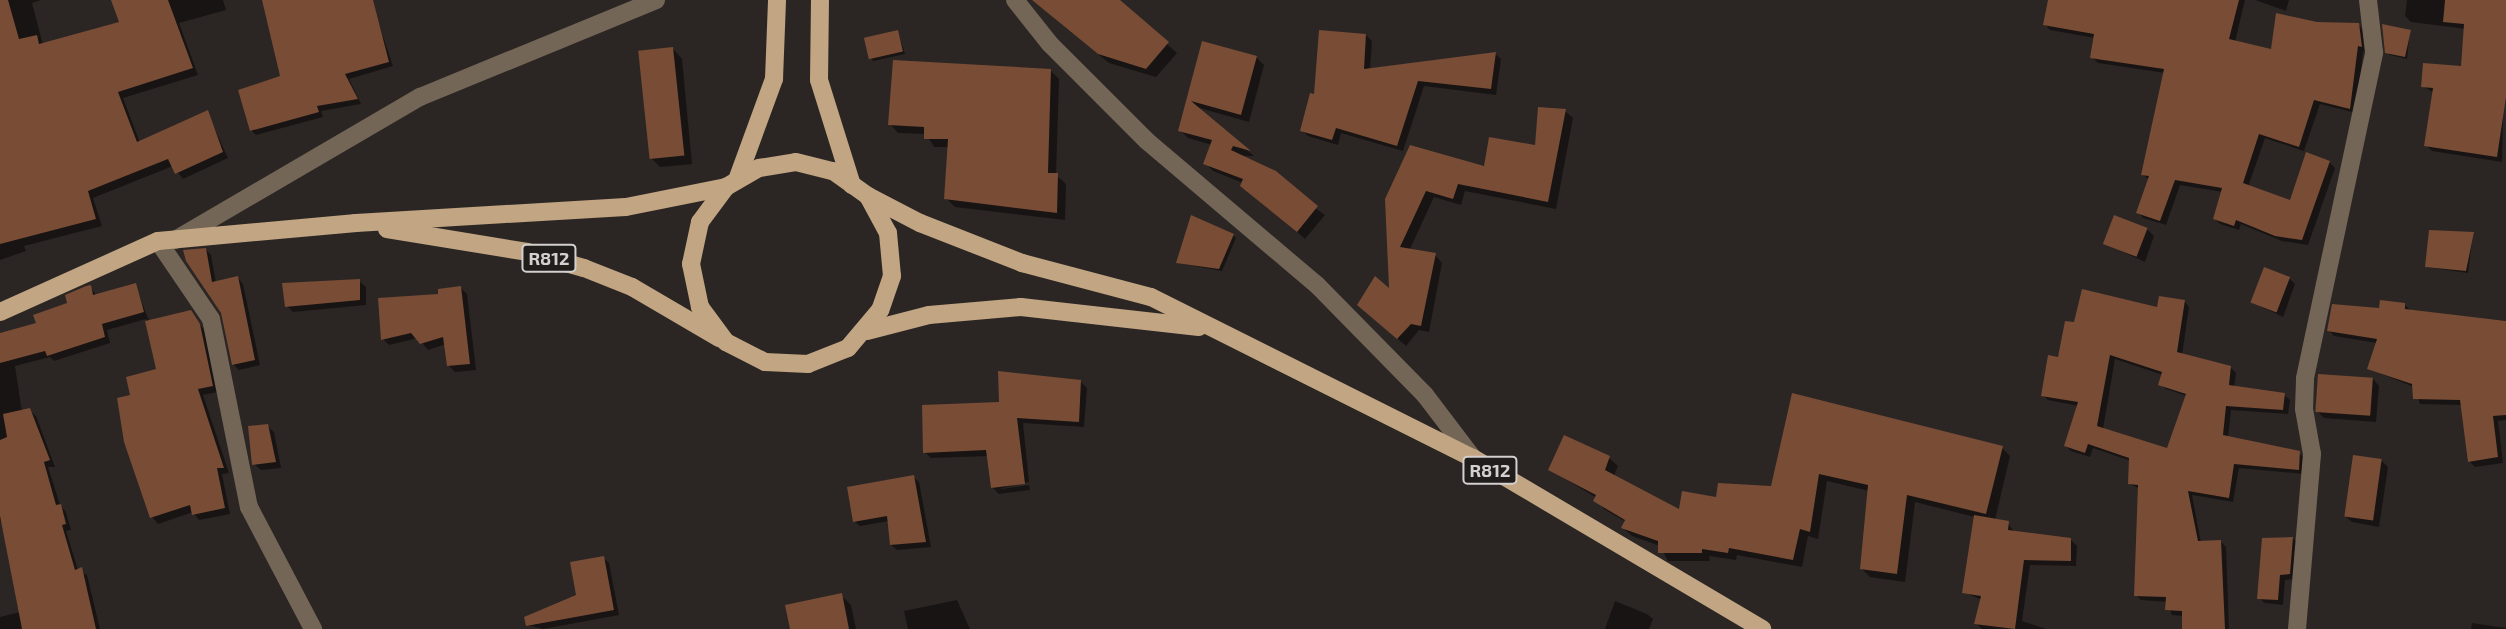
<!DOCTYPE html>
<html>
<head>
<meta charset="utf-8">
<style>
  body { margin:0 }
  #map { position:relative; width:2506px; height:629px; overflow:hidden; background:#2b2624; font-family:"Exo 2",sans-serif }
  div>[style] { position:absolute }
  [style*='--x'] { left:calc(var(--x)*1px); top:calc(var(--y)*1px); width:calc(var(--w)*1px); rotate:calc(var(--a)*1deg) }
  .shadow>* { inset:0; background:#0007 }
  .building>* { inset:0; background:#784c35; transform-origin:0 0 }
  .minor>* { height:18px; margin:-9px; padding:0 9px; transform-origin:9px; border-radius:9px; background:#746656 }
  .major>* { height:18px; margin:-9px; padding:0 9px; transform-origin:9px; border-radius:9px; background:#c2a582 }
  span { translate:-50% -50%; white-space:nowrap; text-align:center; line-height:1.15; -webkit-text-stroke:5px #211d1a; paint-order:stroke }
  .shield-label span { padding:2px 5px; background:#211d1a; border:2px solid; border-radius:5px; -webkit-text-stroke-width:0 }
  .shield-label { font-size:18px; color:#d4d0cf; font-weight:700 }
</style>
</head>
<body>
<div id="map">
  <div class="shadow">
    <div style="clip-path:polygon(0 0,41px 0,32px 3px,43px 45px,121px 24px,113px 0,223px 0,226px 10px,179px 23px,198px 75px,123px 98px,140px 143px,207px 112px,228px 158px,183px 179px,173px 166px,93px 198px,102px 226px,24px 246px,26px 251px,0 260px)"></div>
    <div style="clip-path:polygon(263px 0,321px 0,373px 7px,393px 66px,349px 79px,361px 104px,321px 111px,323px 117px,256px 135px,251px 130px,282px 78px)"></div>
    <div style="clip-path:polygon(1044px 0,1117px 0,1177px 53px,1156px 77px,1109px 63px,1054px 18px)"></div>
    <div style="clip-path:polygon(2049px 0,2245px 0,2235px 42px,2273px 51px,2317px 24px,2358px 25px,2364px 31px,2367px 52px,2363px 51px,2356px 113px,2320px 104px,2304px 151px,2265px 138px,2248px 187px,2291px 202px,2329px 162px,2335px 168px,2308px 245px,2282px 241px,2241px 224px,2239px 230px,2220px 224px,2215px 219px,2223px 192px,2180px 185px,2166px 225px,2143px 218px,2138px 212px,2149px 180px,2143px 174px,2165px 73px,2098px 63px,2092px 57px,2095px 38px,2050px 30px,2045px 24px)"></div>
    <div style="clip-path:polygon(2255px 0,2289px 0,2286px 11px)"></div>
    <div style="clip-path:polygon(2407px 0,2506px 0,2502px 162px,2432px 151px,2426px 145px,2434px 93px,2423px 86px,2463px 68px,2466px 29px,2411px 22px,2405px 16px)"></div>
    <div style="clip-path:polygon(2410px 31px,2407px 59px,2390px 55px,2387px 52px)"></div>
    <div style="clip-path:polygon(898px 32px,905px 54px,873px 61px,871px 58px)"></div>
    <div style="clip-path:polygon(1366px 35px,1372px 41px,1370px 70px,1495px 54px,1501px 59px,1496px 95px,1424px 86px,1403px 151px,1341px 133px,1338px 145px,1308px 136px,1302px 130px,1315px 97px)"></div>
    <div style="clip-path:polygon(1203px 43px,1256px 57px,1264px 65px,1249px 122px,1196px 107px,1254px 156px,1239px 156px,1325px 215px,1305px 239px,1243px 183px,1213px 171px,1205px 163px,1212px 145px,1188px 138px,1180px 130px)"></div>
    <div style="clip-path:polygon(673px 49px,682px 59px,692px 164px,660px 167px,651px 158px)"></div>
    <div style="clip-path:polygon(1051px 71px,1059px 79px,1056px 175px,1066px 184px,1065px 220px,955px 207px,946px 198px,949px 147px,934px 147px,926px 134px,898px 133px,890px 124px)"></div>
    <div style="clip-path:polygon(1565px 111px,1573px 118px,1556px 209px,1465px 191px,1461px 205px,1434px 197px,1409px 251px,1435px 255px,1442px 263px,1429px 332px,1419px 330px,1406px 346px,1367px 312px,1390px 291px,1387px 199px,1537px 147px)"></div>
    <div style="clip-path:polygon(2147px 229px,2154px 236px,2145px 262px,2105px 244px)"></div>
    <div style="clip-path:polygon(2473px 234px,2468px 273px,2426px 267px)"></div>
    <div style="clip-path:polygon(1233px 235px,1236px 238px,1222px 271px,1178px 263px)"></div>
    <div style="clip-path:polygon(206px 250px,211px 255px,216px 283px,238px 278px,243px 284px,260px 365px,239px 370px,233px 364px,222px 312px,187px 261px)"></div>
    <div style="clip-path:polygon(2289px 278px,2295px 284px,2283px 317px,2253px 303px)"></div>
    <div style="clip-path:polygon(359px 281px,366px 287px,366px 305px,293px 312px,287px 306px)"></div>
    <div style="clip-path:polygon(135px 285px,149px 321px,190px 312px,206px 332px,218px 392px,203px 395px,229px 473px,222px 474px,230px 514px,199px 520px,193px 512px,158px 524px,152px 517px,132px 396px,158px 371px,146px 319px,107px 330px,110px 343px,54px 361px,50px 357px,15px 366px,22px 412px,29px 410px,36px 416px,55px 467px,48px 467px,60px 505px,66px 512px,71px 530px,66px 531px,78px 570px,87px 575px,100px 629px,0 629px,0 617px,20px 612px,16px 571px,0 519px,0 333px,38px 325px,90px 287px,97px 296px)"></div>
    <div style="clip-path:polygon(461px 288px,467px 294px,476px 370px,455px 372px,449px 366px,446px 344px,428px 350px,418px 338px,389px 345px,383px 339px)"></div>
    <div style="clip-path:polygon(evenodd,2184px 301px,2189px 307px,2182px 355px,2230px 367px,2236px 373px,2234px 388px,2284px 395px,2290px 400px,2288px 414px,2231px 410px,2228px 438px,2299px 453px,2304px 458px,2304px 474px,2239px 468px,2233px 502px,2192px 495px,2201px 543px,2221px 542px,2226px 547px,2229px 629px,2184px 629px,2184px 616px,2172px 615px,2167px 602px,2141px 600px,2136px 595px,2140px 489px,2130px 484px,2131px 461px,2093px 448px,2090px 457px,2071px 451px,2066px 446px,2079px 406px,2048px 400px,2043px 395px,2076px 324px,2184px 301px,2115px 359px,2163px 375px,2160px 384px,2166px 389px,2187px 396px,2168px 451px,2103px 429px,2115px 359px)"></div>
    <div style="clip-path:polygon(2405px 305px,2411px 311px,2506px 321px,2506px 420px,2498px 421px,2503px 463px,2475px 467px,2469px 461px,2462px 405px,2420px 404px,2414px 387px,2369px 369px,2377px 343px,2334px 336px,2329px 330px)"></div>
    <div style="clip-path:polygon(2373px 379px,2379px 386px,2376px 422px,2324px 418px,2318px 412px)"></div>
    <div style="clip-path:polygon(1081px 382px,1087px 388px,1084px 427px,1023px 423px,1029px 482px,995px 490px,1029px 485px,1030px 490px,999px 494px,993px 488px,989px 456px,931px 458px,925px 452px,1000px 404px)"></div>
    <div style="clip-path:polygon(1794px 395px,2002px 448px,2010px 456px,1995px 520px,2008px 523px,2014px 532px,2071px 540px,2077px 546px,2076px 566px,2030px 565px,2022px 621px,2046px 629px,1982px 629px,1976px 623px,1982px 600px,1964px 592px,1975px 517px,1915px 502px,1905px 582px,1870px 577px,1862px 569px,1869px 491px,1827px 481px,1818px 539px,1808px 536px,1802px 567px,1737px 555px,1736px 560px,1709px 556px,1710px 561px,1668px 561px,1660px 546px,1632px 536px,1623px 528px,1626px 522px,1604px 509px,1597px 498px,1550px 470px,1565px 438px,1609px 458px,1618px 466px,1614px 476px,1680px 512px,1772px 487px)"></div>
    <div style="clip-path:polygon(267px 426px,274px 432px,281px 468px,261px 470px,254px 464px)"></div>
    <div style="clip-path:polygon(2382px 461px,2388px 467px,2379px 527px,2352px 522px,2345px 516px)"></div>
    <div style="clip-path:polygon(913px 477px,919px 482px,931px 547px,897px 550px,891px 545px,889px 521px,860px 526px,854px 521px)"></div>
    <div style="clip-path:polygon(2293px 538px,2298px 544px,2295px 579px,2285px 580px,2283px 605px,2265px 603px,2259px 598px)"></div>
    <div style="clip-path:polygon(603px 558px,609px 563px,619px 615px,543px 629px,528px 625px,578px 596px)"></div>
    <div style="clip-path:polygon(841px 595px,851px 605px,856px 629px,792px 629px)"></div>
    <div style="clip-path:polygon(957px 600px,970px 629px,908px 629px,904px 611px)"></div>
    <div style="clip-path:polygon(1615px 601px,1647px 614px,1653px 619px,1649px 629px,1605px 629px)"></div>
    <div style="clip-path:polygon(2472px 623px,2506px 628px,2506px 629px,2471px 629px)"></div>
  </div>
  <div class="building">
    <div style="clip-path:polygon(0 0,8px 0,19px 39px,37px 35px,39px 44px,119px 22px,111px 0,168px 0,193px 68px,118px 92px,137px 142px,208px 110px,223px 152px,175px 174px,168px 159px,88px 191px,96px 219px,0 244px)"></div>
    <div style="clip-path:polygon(262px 0,373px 0,389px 62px,345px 74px,358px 99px,317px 106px,319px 112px,250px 131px,238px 90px,280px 76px)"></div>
    <div style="clip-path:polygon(1032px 0,1120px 0,1169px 42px,1146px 69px,1098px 54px)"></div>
    <div style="clip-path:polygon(2048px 0,2239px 0,2229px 39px,2271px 49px,2276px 13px,2317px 22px,2359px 23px,2362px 47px,2358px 46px,2350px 109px,2314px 100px,2299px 147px,2259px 134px,2243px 183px,2290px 200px,2306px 152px,2330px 161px,2302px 240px,2275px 236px,2236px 220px,2234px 226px,2213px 219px,2222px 188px,2175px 180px,2160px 221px,2136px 213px,2149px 176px,2141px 175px,2164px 69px,2090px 58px,2094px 34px,2043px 25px)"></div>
    <div style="clip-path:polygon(2445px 0,2506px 0,2506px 97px,2497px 157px,2424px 146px,2433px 88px,2421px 87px,2423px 63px,2461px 66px,2464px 24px,2443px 22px)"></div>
    <div style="clip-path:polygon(2382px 24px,2411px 30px,2405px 57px,2385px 53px)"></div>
    <div style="left:898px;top:30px;width:22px;height:35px;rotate:77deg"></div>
    <div style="clip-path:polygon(1319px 30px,1366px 34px,1364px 69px,1496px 52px,1491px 89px,1418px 81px,1397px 146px,1336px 128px,1332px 140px,1300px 131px,1310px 93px,1314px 94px)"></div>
    <div style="clip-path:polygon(1202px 41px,1257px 56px,1241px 115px,1191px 101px,1251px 151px,1233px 146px,1231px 150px,1276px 171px,1318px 206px,1297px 232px,1240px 186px,1243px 179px,1203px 164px,1212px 140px,1178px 131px)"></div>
    <div style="left:673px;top:47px;width:109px;height:35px;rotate:84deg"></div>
    <div style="clip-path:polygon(893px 60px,1051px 69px,1048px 173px,1058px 173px,1057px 213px,944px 199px,948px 139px,924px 139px,924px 127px,888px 125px)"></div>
    <div style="clip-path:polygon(1538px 107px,1566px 109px,1548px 202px,1458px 184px,1453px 199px,1426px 191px,1400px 247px,1436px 253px,1421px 326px,1411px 324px,1397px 339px,1357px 305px,1375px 276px,1389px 288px,1385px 199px,1410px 145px,1484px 166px,1489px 137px,1535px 145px)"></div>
    <div style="clip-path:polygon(1191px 215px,1234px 234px,1219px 269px,1176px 263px)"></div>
    <div style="left:2114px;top:215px;width:36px;height:31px;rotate:21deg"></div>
    <div style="clip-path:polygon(2429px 230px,2474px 232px,2466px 271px,2425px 267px)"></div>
    <div style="clip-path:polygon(206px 248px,212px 282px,238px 276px,255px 360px,232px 365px,221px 313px,186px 261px,183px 250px)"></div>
    <div style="left:2264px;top:267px;width:28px;height:38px;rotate:21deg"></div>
    <div style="clip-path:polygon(360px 279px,360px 300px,285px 307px,282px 283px)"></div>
    <div style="clip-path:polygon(136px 283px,144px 312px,102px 324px,105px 337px,47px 356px,45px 351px,0 363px,0 333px,36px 323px,33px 315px,67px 303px,65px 295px,86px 286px,91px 285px,93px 295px)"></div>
    <div style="clip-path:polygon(461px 286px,470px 364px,447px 366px,443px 337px,420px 344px,411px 333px,381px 340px,378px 298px,438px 294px,438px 289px)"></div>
    <div style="clip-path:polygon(evenodd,2082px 289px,2157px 307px,2159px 296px,2185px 300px,2177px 352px,2231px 366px,2229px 385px,2285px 393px,2283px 410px,2226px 406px,2223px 435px,2300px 451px,2299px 470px,2234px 464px,2229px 498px,2188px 491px,2198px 541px,2221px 540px,2225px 629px,2182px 629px,2182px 611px,2165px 610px,2166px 597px,2134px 596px,2138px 485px,2128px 484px,2129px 458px,2088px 444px,2085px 453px,2064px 446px,2078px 402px,2041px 396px,2048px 355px,2058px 357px,2065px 321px,2074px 322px,2082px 289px,2110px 355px,2162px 372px,2158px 385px,2186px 394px,2167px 448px,2097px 426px,2110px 355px)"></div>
    <div style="clip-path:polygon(2380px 300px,2405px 303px,2405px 309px,2506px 321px,2506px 415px,2493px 416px,2498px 457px,2468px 462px,2460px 400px,2413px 399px,2412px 384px,2367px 369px,2377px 339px,2327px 331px,2332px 304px,2379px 308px)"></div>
    <div style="clip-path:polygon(191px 310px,200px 324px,213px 386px,198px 389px,224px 468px,217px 468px,225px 508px,192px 515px,190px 505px,150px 518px,124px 442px,117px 398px,130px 395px,126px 377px,156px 369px,145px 321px)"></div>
    <div style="clip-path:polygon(998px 371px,1081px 380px,1079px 422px,1017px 418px,1025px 484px,991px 488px,986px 450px,923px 453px,922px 405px,999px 402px)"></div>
    <div style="left:2318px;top:374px;width:55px;height:38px;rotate:4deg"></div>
    <div style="clip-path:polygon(1792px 393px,2003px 446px,1986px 514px,1907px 495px,1897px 574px,1860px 569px,1868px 485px,1819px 474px,1810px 532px,1800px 529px,1793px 560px,1729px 548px,1728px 553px,1702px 549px,1702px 553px,1658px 553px,1658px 541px,1621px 528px,1625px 520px,1593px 501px,1596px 495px,1548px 470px,1564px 435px,1610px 456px,1605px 470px,1679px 509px,1682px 491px,1716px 497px,1718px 483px,1771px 486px)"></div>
    <div style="clip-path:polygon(30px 408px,50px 460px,44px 462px,56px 505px,61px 504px,66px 524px,62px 525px,75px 570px,82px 567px,96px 629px,22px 629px,0 516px,0 440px,7px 437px,3px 414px)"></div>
    <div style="clip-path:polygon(268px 424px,276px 462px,252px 465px,248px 426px)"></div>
    <div style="left:2353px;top:455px;width:29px;height:62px;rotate:8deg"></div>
    <div style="clip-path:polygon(914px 475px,926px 542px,890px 545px,887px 516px,853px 522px,847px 487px)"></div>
    <div style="clip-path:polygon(1974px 515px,2009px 521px,2008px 530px,2071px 538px,2071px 561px,2024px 560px,2015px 629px,1974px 624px,1981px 596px,1962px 593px)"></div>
    <div style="clip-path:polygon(2293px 537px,2290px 574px,2280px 575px,2278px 600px,2257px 599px,2262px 538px)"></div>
    <div style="clip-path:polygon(604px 556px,614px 610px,526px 626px,524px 617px,576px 595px,570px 562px)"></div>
    <div style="clip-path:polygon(842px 593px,849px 629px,790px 629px,785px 605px)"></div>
  </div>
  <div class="minor">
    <div style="--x:1015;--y:0;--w:56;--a:51.5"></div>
    <div style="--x:1050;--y:44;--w:137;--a:45"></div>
    <div style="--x:1147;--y:141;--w:223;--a:40.3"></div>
    <div style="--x:1317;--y:285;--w:154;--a:45.5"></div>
    <div style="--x:1425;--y:395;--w:79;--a:52.7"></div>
    <div style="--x:175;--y:240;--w:284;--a:-30.3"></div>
    <div style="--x:420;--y:97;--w:255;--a:-22.3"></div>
    <div style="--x:158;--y:241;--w:94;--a:55.8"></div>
    <div style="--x:211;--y:319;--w:192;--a:78.6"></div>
    <div style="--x:249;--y:507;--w:138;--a:62.3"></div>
    <div style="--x:2297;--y:629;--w:176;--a:-85.1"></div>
    <div style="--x:2312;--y:454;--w:46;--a:-100.1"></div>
    <div style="--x:2304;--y:409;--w:31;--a:-88"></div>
    <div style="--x:2305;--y:378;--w:333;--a:-78"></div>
    <div style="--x:2374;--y:52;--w:52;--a:-96.6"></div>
  </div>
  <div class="major">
    <div style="--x:820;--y:0;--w:80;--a:90.7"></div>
    <div style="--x:819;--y:80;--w:110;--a:72.6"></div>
    <div style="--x:737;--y:180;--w:108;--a:-69.9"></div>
    <div style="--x:774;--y:79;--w:79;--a:-87.8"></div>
    <div style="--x:868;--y:196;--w:59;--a:27.4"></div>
    <div style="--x:920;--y:223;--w:110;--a:21.4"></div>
    <div style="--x:1022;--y:263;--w:133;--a:14.8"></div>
    <div style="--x:1151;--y:297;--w:360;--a:26.6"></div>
    <div style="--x:1473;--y:458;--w:336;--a:30.6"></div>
    <div style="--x:387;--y:229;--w:142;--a:9.3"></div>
    <div style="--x:527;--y:252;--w:59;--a:15.7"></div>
    <div style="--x:584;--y:268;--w:52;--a:21.6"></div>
    <div style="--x:632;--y:287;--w:101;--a:30.4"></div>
    <div style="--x:0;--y:312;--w:173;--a:-24.2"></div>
    <div style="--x:158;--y:241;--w:199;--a:-5.2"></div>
    <div style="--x:356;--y:223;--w:270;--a:-3.4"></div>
    <div style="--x:626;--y:207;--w:102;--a:-11.3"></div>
    <div style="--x:726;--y:187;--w:38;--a:-30"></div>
    <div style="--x:759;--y:168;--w:37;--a:-9"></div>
    <div style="--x:796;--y:162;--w:38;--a:14"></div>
    <div style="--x:833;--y:171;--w:43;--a:35.5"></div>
    <div style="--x:868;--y:196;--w:42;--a:61.6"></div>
    <div style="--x:888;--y:233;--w:43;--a:84.7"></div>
    <div style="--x:892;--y:276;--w:36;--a:109"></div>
    <div style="--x:880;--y:310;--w:50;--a:130.1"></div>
    <div style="--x:848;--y:348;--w:43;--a:158.2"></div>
    <div style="--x:808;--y:364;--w:43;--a:-177.3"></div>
    <div style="--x:765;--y:362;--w:44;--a:-152.9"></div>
    <div style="--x:726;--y:342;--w:44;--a:-126.6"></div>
    <div style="--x:700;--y:307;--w:44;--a:-101.8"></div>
    <div style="--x:691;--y:264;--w:43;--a:-77.9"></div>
    <div style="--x:700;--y:222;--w:44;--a:-53.4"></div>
    <div style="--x:867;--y:331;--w:64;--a:-14.5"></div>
    <div style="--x:929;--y:315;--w:92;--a:-5"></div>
    <div style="--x:1021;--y:307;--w:179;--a:6.4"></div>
  </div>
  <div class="shield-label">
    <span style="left:549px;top:258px">R812</span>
    <span style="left:1490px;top:470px">R812</span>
  </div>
</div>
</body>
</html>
